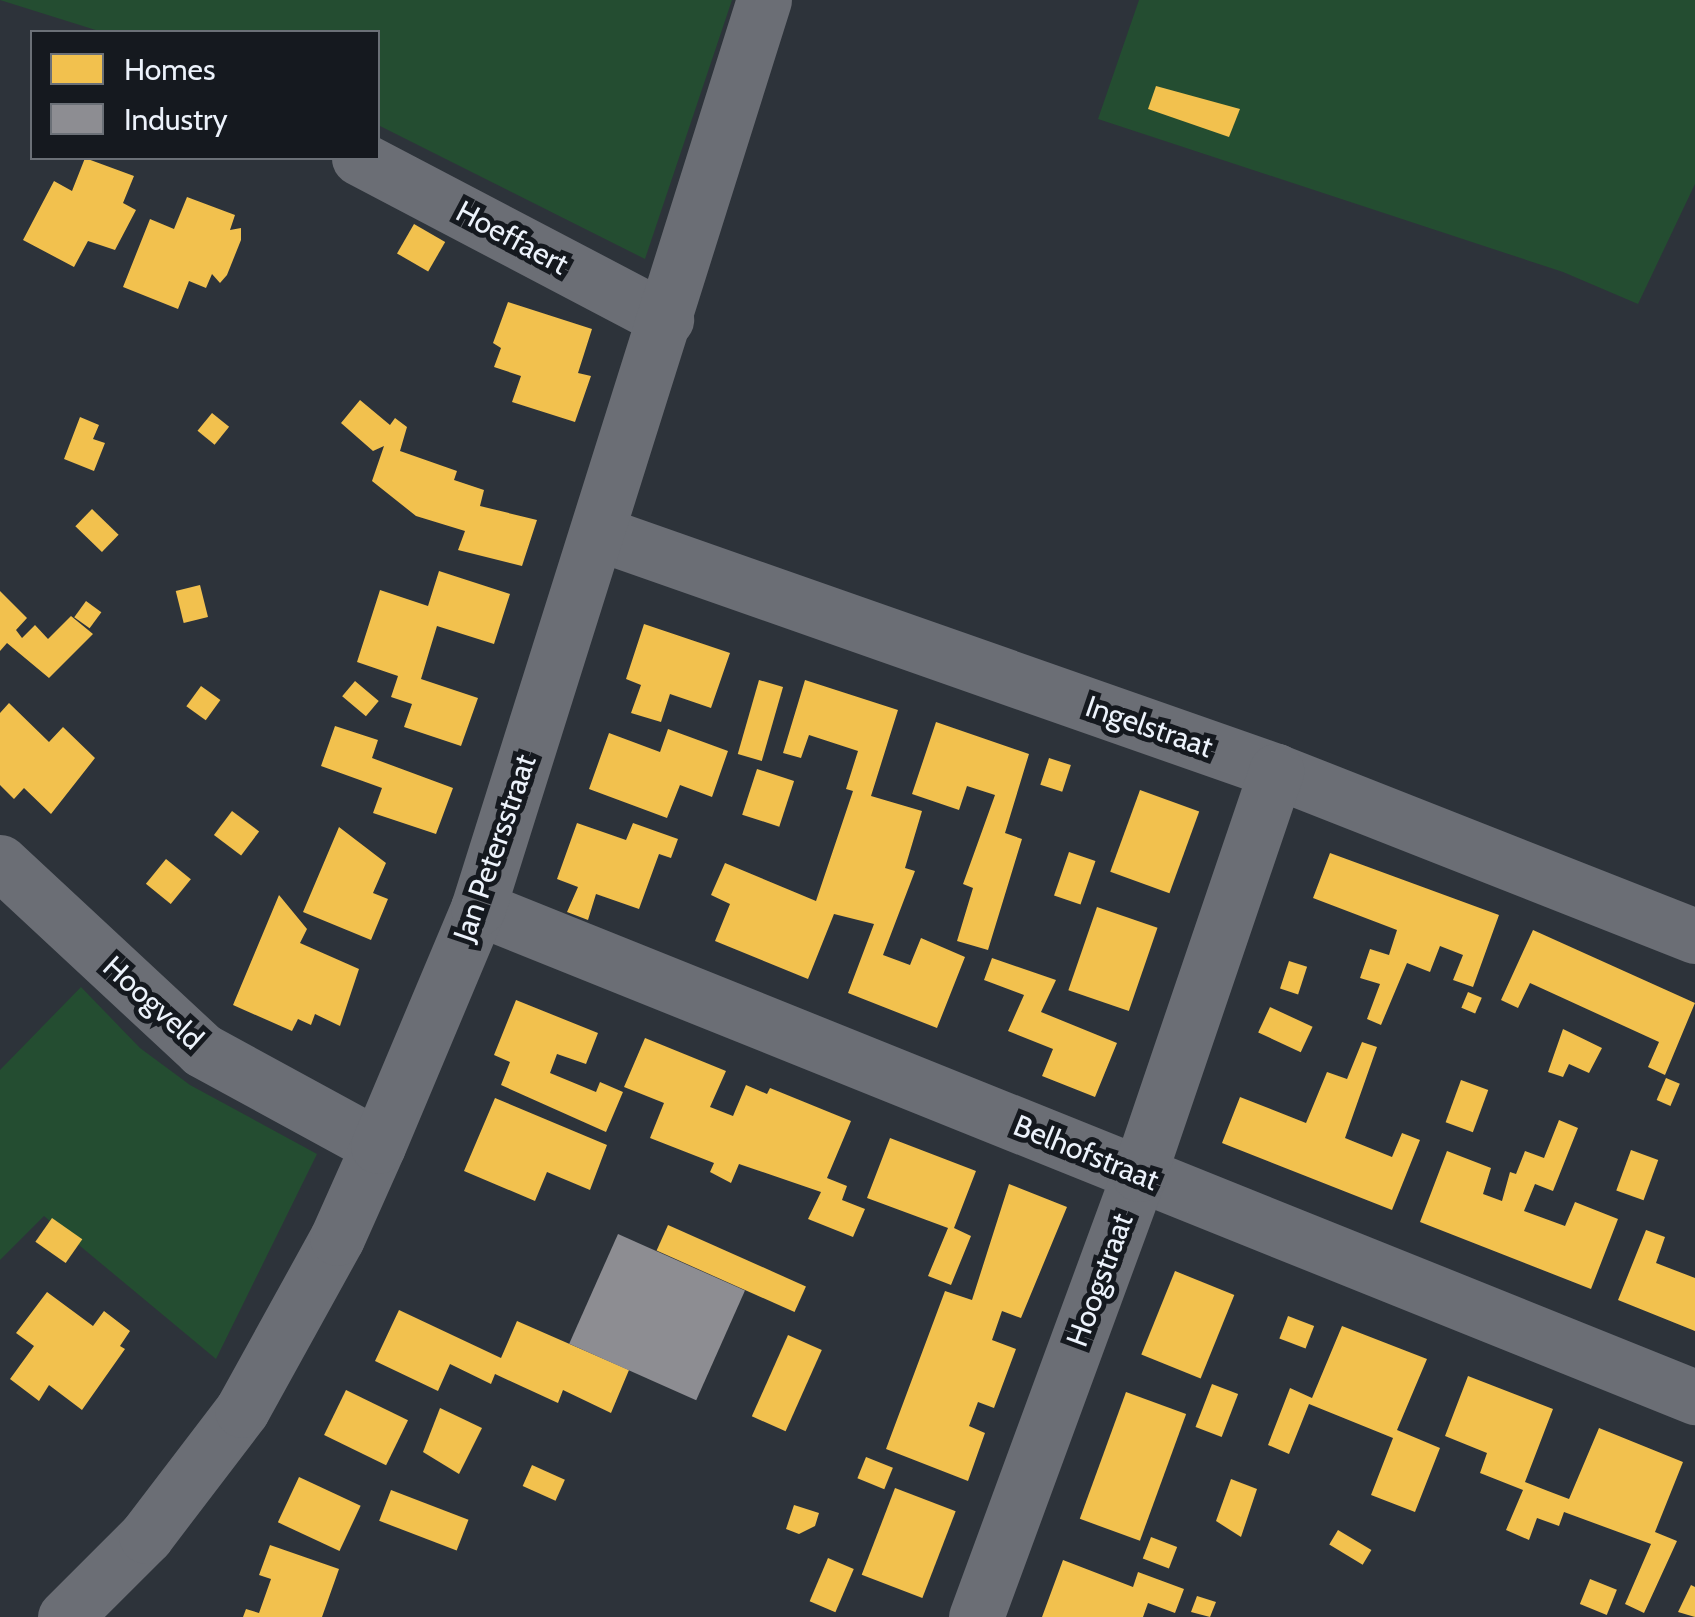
<!DOCTYPE html>
<html>
<head>
<meta charset="utf-8">
<style>
  body { margin:0 }
  #map { position:relative; width:1695px; height:1617px; overflow:hidden; background:#2d333a; font-family:Cabin,sans-serif }
  div>[style] { position:absolute }
  [style*='--x'] { left:calc(var(--x)*1px); top:calc(var(--y)*1px); width:calc(var(--w)*1px); rotate:calc(var(--a)*1deg) }
  .green>* { inset:0; background:#244d31 }
  .homes>* { inset:0; background:#f2c14e; transform-origin:0 0 }
  .industry>* { inset:0; background:#8d8d92; transform-origin:0 0 }
  .minor>* { height:55px; margin:-27.5px; padding:0 27.5px; transform-origin:27.5px; border-radius:27.5px; background:#6b6e75 }
  span { translate:-50% -50%; white-space:nowrap; text-align:center; line-height:1.15; -webkit-text-stroke:10px #15191f; paint-order:stroke }
  .street-label { font-size:30px; color:#ecf2fb }
  .legend { position:absolute; left:30px; top:30px; width:350px; height:130px; box-sizing:border-box; background:#15191f; border:2px solid #6b7077; margin:0; padding:12px 18px; list-style:none; font-size:30px; color:#ecf2fb }
  .legend li { display:flex; align-items:center; gap:20px; height:50px }
  .legend b { width:50px; border:2px solid #6b7077 }
</style>
</head>
<body>
<div id="map">
  <div class="green">
    <div style="clip-path:polygon(0 0,732px 0,645px 259px,378px 125px,378px 32px,102px 32px)"></div>
    <div style="clip-path:polygon(1139px 0,1695px 0,1695px 184px,1638px 304px,1563px 272px,1098px 119px)"></div>
    <div style="clip-path:polygon(81px 987px,140px 1048px,190px 1085px,317px 1154px,216px 1359px,44px 1216px,0 1260px,0 1070px)"></div>
  </div>
  <div class="homes">
    <div style="clip-path:polygon(1156px 86px,1240px 109px,1229px 137px,1148px 109px)"></div>
    <div style="clip-path:polygon(85px 158px,134px 176px,123px 203px,136px 210px,115px 250px,88px 241px,74px 267px,23px 240px,54px 181px,72px 191px)"></div>
    <div style="clip-path:polygon(187px 197px,235px 215px,230px 230px,241px 228px,241px 240px,227px 275px,220px 283px,212px 274px,206px 288px,189px 281px,178px 309px,123px 287px,150px 219px,174px 229px)"></div>
    <div style="left:414px;top:224px;width:36px;height:34px;rotate:30deg"></div>
    <div style="clip-path:polygon(508px 302px,592px 329px,578px 373px,591px 376px,575px 422px,512px 402px,521px 376px,494px 367px,501px 348px,493px 343px)"></div>
    <div style="clip-path:polygon(360px 400px,390px 425px,395px 418px,407px 427px,400px 451px,457px 471px,454px 480px,484px 490px,480px 506px,537px 520px,522px 566px,458px 550px,465px 531px,416px 516px,372px 481px,384px 446px,373px 451px,341px 423px)"></div>
    <div style="left:212px;top:413px;width:22px;height:23px;rotate:39deg"></div>
    <div style="clip-path:polygon(80px 417px,99px 425px,93px 439px,105px 443px,94px 471px,64px 459px)"></div>
    <div style="left:92px;top:509px;width:37px;height:24px;rotate:44deg"></div>
    <div style="clip-path:polygon(439px 571px,510px 594px,494px 644px,437px 626px,430px 649px,421px 679px,478px 698px,461px 746px,404px 727px,412px 704px,391px 697px,398px 676px,357px 662px,380px 590px,428px 606px)"></div>
    <div style="left:200px;top:585px;width:33px;height:25px;rotate:76deg"></div>
    <div style="clip-path:polygon(0 591px,27px 618px,16px 630px,22px 638px,35px 625px,48px 639px,71px 616px,93px 634px,49px 678px,7px 643px,0 651px)"></div>
    <div style="left:86px;top:601px;width:19px;height:20px;rotate:36deg"></div>
    <div style="clip-path:polygon(644px 624px,730px 653px,711px 708px,670px 694px,661px 722px,631px 713px,641px 685px,626px 679px)"></div>
    <div style="left:759px;top:680px;width:25px;height:77px;rotate:16deg"></div>
    <div style="clip-path:polygon(805px 680px,898px 710px,871px 796px,922px 811px,905px 868px,915px 871px,883px 955px,910px 965px,921px 938px,965px 957px,937px 1028px,848px 993px,874px 924px,834px 914px,808px 979px,715px 941px,730px 904px,711px 895px,725px 863px,816px 901px,853px 791px,846px 789px,858px 751px,809px 735px,801px 758px,783px 753px)"></div>
    <div style="left:355px;top:681px;width:31px;height:20px;rotate:40deg"></div>
    <div style="left:201px;top:686px;width:24px;height:25px;rotate:36deg"></div>
    <div style="clip-path:polygon(9px 703px,49px 742px,63px 727px,95px 758px,51px 814px,24px 788px,14px 799px,0 785px,0 713px)"></div>
    <div style="clip-path:polygon(936px 722px,1029px 754px,1005px 833px,1022px 839px,988px 950px,957px 941px,973px 888px,963px 884px,995px 795px,967px 786px,959px 810px,912px 794px)"></div>
    <div style="clip-path:polygon(335px 726px,378px 740px,372px 758px,453px 788px,436px 834px,373px 813px,382px 788px,321px 766px)"></div>
    <div style="clip-path:polygon(668px 729px,728px 751px,712px 797px,680px 785px,667px 818px,589px 789px,609px 733px,660px 752px)"></div>
    <div style="left:1049px;top:758px;width:23px;height:28px;rotate:18deg"></div>
    <div style="left:757px;top:769px;width:39px;height:48px;rotate:18deg"></div>
    <div style="left:1140px;top:790px;width:63px;height:87px;rotate:20deg"></div>
    <div style="left:232px;top:811px;width:34px;height:30px;rotate:37deg"></div>
    <div style="clip-path:polygon(577px 823px,626px 840px,633px 823px,678px 839px,671px 858px,659px 854px,639px 909px,596px 894px,588px 920px,567px 912px,578px 887px,557px 879px)"></div>
    <div style="clip-path:polygon(339px 827px,386px 863px,373px 893px,388px 899px,371px 940px,303px 912px)"></div>
    <div style="left:1069px;top:852px;width:28px;height:46px;rotate:19deg"></div>
    <div style="clip-path:polygon(1330px 853px,1499px 915px,1473px 987px,1453px 980px,1463px 955px,1440px 946px,1430px 972px,1407px 963px,1381px 1025px,1367px 1019px,1380px 984px,1360px 978px,1370px 949px,1389px 955px,1397px 930px,1313px 898px)"></div>
    <div style="left:166px;top:859px;width:32px;height:32px;rotate:39deg"></div>
    <div style="clip-path:polygon(279px 895px,307px 929px,300px 943px,359px 969px,340px 1026px,315px 1014px,311px 1025px,298px 1019px,292px 1031px,233px 1005px)"></div>
    <div style="left:1097px;top:907px;width:64px;height:88px;rotate:19deg"></div>
    <div style="clip-path:polygon(1533px 930px,1695px 1003px,1665px 1075px,1648px 1067px,1659px 1042px,1530px 983px,1518px 1008px,1501px 1000px)"></div>
    <div style="clip-path:polygon(992px 958px,1056px 980px,1041px 1012px,1117px 1043px,1095px 1097px,1042px 1076px,1053px 1049px,1008px 1031px,1024px 995px,984px 980px)"></div>
    <div style="left:1289px;top:961px;width:19px;height:29px;rotate:18deg"></div>
    <div style="left:1468px;top:992px;width:15px;height:17px;rotate:23deg"></div>
    <div style="clip-path:polygon(516px 1000px,598px 1033px,586px 1064px,557px 1054px,550px 1073px,596px 1092px,600px 1082px,623px 1092px,606px 1132px,501px 1085px,510px 1062px,494px 1055px)"></div>
    <div style="left:1270px;top:1007px;width:47px;height:28px;rotate:25deg"></div>
    <div style="clip-path:polygon(1563px 1029px,1602px 1048px,1589px 1073px,1569px 1064px,1563px 1077px,1548px 1072px)"></div>
    <div style="clip-path:polygon(645px 1038px,726px 1071px,710px 1107px,733px 1116px,746px 1085px,767px 1094px,770px 1088px,851px 1121px,827px 1178px,847px 1186px,842px 1200px,865px 1209px,853px 1237px,808px 1219px,821px 1192px,739px 1164px,731px 1183px,710px 1172px,714px 1163px,650px 1138px,664px 1103px,624px 1087px)"></div>
    <div style="clip-path:polygon(1362px 1042px,1377px 1047px,1345px 1138px,1392px 1157px,1402px 1133px,1420px 1140px,1392px 1210px,1222px 1143px,1240px 1097px,1306px 1123px,1327px 1072px,1347px 1079px)"></div>
    <div style="left:1666px;top:1078px;width:15px;height:24px;rotate:23deg"></div>
    <div style="left:1461px;top:1080px;width:29px;height:45px;rotate:20deg"></div>
    <div style="clip-path:polygon(495px 1098px,607px 1145px,590px 1190px,547px 1172px,535px 1201px,464px 1171px)"></div>
    <div style="clip-path:polygon(1559px 1120px,1578px 1128px,1553px 1191px,1535px 1184px,1524px 1211px,1565px 1226px,1575px 1202px,1618px 1219px,1591px 1289px,1420px 1222px,1447px 1151px,1491px 1168px,1483px 1194px,1502px 1201px,1510px 1172px,1516px 1174px,1525px 1151px,1544px 1158px)"></div>
    <div style="clip-path:polygon(890px 1138px,976px 1171px,954px 1228px,971px 1236px,951px 1285px,928px 1276px,948px 1228px,867px 1198px)"></div>
    <div style="left:1631px;top:1150px;width:29px;height:43px;rotate:20deg"></div>
    <div style="clip-path:polygon(1009px 1184px,1067px 1207px,1021px 1318px,1002px 1311px,992px 1340px,1016px 1349px,994px 1408px,978px 1402px,969px 1426px,985px 1433px,968px 1481px,886px 1449px,945px 1291px,972px 1300px)"></div>
    <div style="left:52px;top:1218px;width:37px;height:29px;rotate:35deg"></div>
    <div style="left:668px;top:1225px;width:151px;height:28px;rotate:24deg"></div>
    <div style="clip-path:polygon(1646px 1230px,1665px 1237px,1656px 1263px,1695px 1278px,1695px 1331px,1618px 1300px)"></div>
    <div style="left:1175px;top:1271px;width:64px;height:90px;rotate:22deg"></div>
    <div style="clip-path:polygon(47px 1292px,93px 1326px,104px 1311px,130px 1331px,120px 1346px,125px 1349px,82px 1410px,49px 1385px,39px 1401px,10px 1379px,34px 1346px,16px 1333px)"></div>
    <div style="clip-path:polygon(399px 1310px,501px 1358px,517px 1321px,629px 1370px,611px 1413px,563px 1390px,558px 1403px,495px 1374px,491px 1384px,450px 1364px,438px 1391px,375px 1361px)"></div>
    <div style="left:1288px;top:1316px;width:28px;height:24px;rotate:21deg"></div>
    <div style="clip-path:polygon(1342px 1326px,1427px 1359px,1397px 1430px,1440px 1448px,1415px 1512px,1371px 1495px,1393px 1438px,1309px 1404px,1289px 1454px,1268px 1445px,1290px 1388px,1312px 1398px)"></div>
    <div style="left:788px;top:1335px;width:37px;height:89px;rotate:24deg"></div>
    <div style="clip-path:polygon(1468px 1376px,1553px 1409px,1525px 1482px,1548px 1491px,1569px 1499px,1599px 1428px,1683px 1462px,1655px 1532px,1677px 1541px,1644px 1613px,1625px 1604px,1651px 1544px,1564px 1512px,1559px 1526px,1537px 1518px,1529px 1540px,1506px 1530px,1523px 1490px,1480px 1473px,1487px 1453px,1445px 1436px)"></div>
    <div style="left:1212px;top:1384px;width:28px;height:46px;rotate:21deg"></div>
    <div style="left:346px;top:1390px;width:69px;height:50px;rotate:26deg"></div>
    <div style="left:1126px;top:1392px;width:64px;height:135px;rotate:20deg"></div>
    <div style="clip-path:polygon(440px 1408px,482px 1428px,459px 1474px,423px 1452px)"></div>
    <div style="left:866px;top:1457px;width:29px;height:23px;rotate:22deg"></div>
    <div style="left:532px;top:1465px;width:36px;height:23px;rotate:24deg"></div>
    <div style="left:299px;top:1477px;width:68px;height:50px;rotate:25deg"></div>
    <div style="clip-path:polygon(1231px 1479px,1257px 1489px,1241px 1537px,1216px 1521px)"></div>
    <div style="left:895px;top:1488px;width:65px;height:93px;rotate:21deg"></div>
    <div style="left:391px;top:1490px;width:83px;height:33px;rotate:21deg"></div>
    <div style="clip-path:polygon(794px 1505px,819px 1513px,815px 1526px,799px 1534px,786px 1529px)"></div>
    <div style="left:1338px;top:1530px;width:39px;height:17px;rotate:31deg"></div>
    <div style="left:1151px;top:1537px;width:28px;height:23px;rotate:21deg"></div>
    <div style="clip-path:polygon(270px 1545px,339px 1569px,322px 1617px,243px 1617px,246px 1609px,259px 1613px,271px 1579px,259px 1575px)"></div>
    <div style="left:828px;top:1558px;width:28px;height:47px;rotate:23deg"></div>
    <div style="clip-path:polygon(1063px 1560px,1133px 1587px,1138px 1572px,1184px 1589px,1175px 1613px,1148px 1603px,1143px 1617px,1042px 1617px)"></div>
    <div style="left:1590px;top:1579px;width:29px;height:27px;rotate:22deg"></div>
    <div style="clip-path:polygon(1691px 1585px,1695px 1587px,1695px 1617px,1678px 1612px)"></div>
    <div style="clip-path:polygon(1197px 1596px,1216px 1602px,1210px 1617px,1191px 1612px)"></div>
  </div>
  <div class="industry">
    <div style="left:618px;top:1234px;width:139px;height:120px;rotate:24deg"></div>
  </div>
  <div class="minor">
    <div style="--x:359;--y:158;--w:347;--a:27.7"></div>
    <div style="--x:598;--y:533;--w:719;--a:19.34"></div>
    <div style="--x:1276;--y:771;--w:450;--a:21.5"></div>
    <div style="--x:0;--y:862;--w:276;--a:42.9"></div>
    <div style="--x:202;--y:1050;--w:200;--a:28.6"></div>
    <div style="--x:478;--y:908;--w:1312;--a:21.89"></div>
    <div style="--x:65;--y:1617;--w:115;--a:-45"></div>
    <div style="--x:146;--y:1536;--w:158;--a:-52.7"></div>
    <div style="--x:242;--y:1410;--w:196;--a:-61.1"></div>
    <div style="--x:337;--y:1238;--w:101;--a:-66"></div>
    <div style="--x:378;--y:1146;--w:258;--a:-67.2"></div>
    <div style="--x:478;--y:908;--w:952;--a:-72.52"></div>
    <div style="--x:976;--y:1617;--w:472;--a:-69.8"></div>
    <div style="--x:1139;--y:1174;--w:426;--a:-71.2"></div>
  </div>
  <div class="street-label">
    <span style="left:512px;top:238px;rotate:28deg">Hoeffaert</span>
    <span style="left:1149px;top:727px;rotate:19deg">Ingelstraat</span>
    <span style="left:495px;top:848px;rotate:-71deg">Jan Petersstraat</span>
    <span style="left:153px;top:1003px;rotate:42deg">Hoogveld</span>
    <span style="left:1086px;top:1153px;rotate:22deg">Belhofstraat</span>
    <span style="left:1100px;top:1280px;rotate:-70deg">Hoogstraat</span>
  </div>
  <ul class="legend">
  <li><b style="height:28px;background:#f2c14e"></b>Homes</li>
  <li><b style="height:28px;background:#8d8d92"></b>Industry</li>
  </ul>
</div>
</body>
</html>
